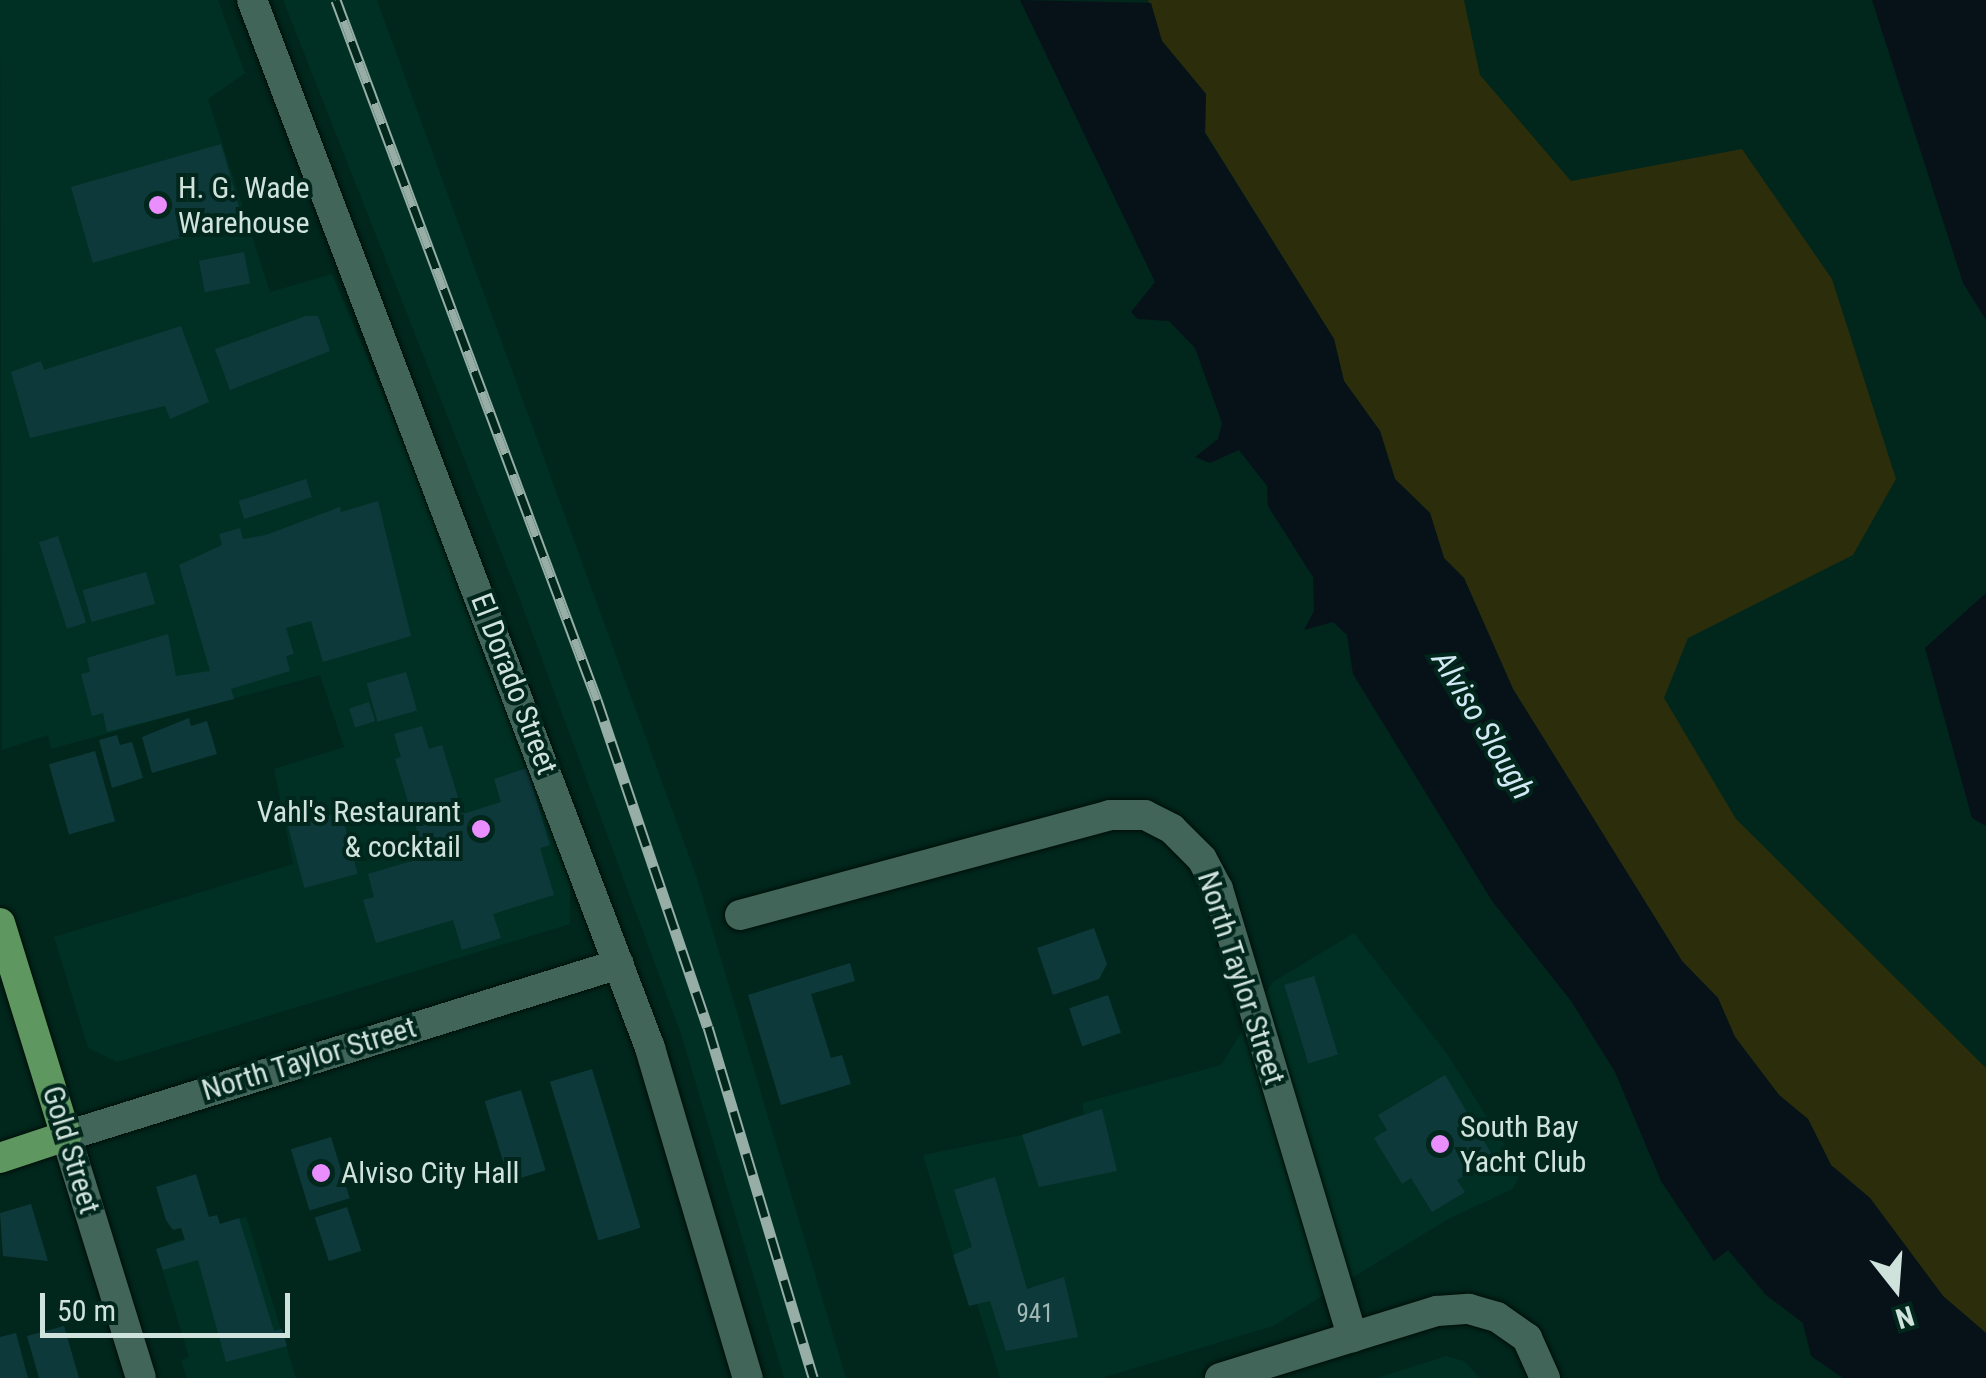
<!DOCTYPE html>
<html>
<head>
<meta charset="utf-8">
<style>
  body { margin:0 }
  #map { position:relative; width:1986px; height:1378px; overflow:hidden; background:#01261c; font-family:"Roboto Condensed",sans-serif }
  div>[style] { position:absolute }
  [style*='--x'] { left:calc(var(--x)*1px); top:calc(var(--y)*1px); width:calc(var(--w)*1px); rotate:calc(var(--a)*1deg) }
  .built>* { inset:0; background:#003023 }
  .green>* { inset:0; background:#2c2d0b }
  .water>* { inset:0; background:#071218 }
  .building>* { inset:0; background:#0e393b; transform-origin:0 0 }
  .roads { filter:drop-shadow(0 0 2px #000e07) drop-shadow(0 0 2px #000e07) }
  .minor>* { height:30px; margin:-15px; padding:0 15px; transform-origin:15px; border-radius:15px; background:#426559 }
  .major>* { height:30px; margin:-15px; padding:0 15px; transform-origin:15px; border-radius:15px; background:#5f9761 }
  .rail>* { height:11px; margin-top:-5.5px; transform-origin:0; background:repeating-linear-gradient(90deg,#01261c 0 22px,#96aea6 0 44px); box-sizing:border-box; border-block:2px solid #96aea6 }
  .dots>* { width:28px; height:28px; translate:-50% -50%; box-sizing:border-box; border:5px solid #01261c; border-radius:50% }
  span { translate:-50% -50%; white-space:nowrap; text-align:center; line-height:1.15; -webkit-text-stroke:8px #01261c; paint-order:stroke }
  .number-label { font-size:25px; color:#9fb8b3 }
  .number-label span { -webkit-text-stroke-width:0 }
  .poi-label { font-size:30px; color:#cfe2db }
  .left { translate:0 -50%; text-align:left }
  .right { translate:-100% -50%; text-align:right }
  .street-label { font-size:30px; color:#cfe2db }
  .water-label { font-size:32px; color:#d2e8f3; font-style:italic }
  .north { position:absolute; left:1846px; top:1238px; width:100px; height:100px; -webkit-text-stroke:8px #01261c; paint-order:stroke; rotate:163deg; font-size:28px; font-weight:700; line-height:40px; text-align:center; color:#cfe2db }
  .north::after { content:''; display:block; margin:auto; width:35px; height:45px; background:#cfe2db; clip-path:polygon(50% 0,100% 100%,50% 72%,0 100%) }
  .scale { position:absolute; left:40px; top:1293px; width:250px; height:45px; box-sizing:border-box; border:5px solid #cfe2db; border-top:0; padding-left:12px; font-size:30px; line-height:35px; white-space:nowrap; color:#cfe2db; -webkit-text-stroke:8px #01261c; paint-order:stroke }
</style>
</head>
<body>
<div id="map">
  <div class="built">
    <div style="clip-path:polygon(0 0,218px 0,245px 73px,208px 99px,270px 292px,332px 274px,485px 636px,570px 885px,570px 924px,117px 1062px,88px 1048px,54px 937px,293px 864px,274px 769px,344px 747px,320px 675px,51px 749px,48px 735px,2px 750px)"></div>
    <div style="clip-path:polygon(283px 0,377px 0,696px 875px,846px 1378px,784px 1378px,681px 1034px,520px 600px)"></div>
    <div style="clip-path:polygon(1354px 933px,1447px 1054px,1521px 1171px,1513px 1189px,1450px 1218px,1273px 1326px,1102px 1378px,1000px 1378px,977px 1304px,969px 1306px,923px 1155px,1022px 1135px,1084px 1114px,1082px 1103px,1221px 1065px,1273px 982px)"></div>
    <div style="clip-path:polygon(246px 1216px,296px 1378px,187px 1378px,181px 1360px,189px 1357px,156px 1249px)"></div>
    <div style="clip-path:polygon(1446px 1356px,1464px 1361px,1480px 1378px,1377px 1378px)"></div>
  </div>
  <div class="green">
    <div style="clip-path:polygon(1148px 0,1464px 0,1480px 75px,1571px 181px,1742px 149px,1832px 279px,1896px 479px,1853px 555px,1688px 638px,1664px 698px,1736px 819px,1986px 1068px,1986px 1333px,1943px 1296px,1870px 1198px,1831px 1165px,1808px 1119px,1779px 1095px,1735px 1037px,1718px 998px,1682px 961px,1513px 689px,1464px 578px,1444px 558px,1430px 513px,1395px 479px,1380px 431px,1344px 381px,1334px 339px,1205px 132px,1206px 94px,1162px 41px)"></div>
  </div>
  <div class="water">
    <div style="clip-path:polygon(1020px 0,1151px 3px,1162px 41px,1206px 94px,1205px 133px,1334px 339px,1344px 381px,1380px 431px,1395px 479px,1430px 513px,1444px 558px,1464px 578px,1513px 689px,1682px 961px,1718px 998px,1735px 1037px,1779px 1095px,1808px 1119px,1831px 1165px,1870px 1198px,1943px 1296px,1986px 1333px,1986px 1378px,1843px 1378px,1811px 1356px,1803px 1323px,1766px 1295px,1728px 1250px,1714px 1261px,1661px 1181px,1615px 1072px,1571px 1001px,1492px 901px,1353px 674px,1347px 635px,1333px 622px,1304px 630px,1314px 611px,1313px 577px,1268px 506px,1267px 486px,1239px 450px,1210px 463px,1195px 457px,1218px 439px,1222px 423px,1195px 348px,1169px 321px,1138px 319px,1131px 312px,1155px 282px)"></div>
    <div style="clip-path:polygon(1872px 0,1986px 0,1986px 320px,1963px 283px)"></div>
    <div style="clip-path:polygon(1986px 593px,1986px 826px,1972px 818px,1925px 648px)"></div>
  </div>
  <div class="building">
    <div style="left:221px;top:144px;width:79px;height:156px;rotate:74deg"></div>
    <div style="left:244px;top:252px;width:32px;height:46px;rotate:79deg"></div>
    <div style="clip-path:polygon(306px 316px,318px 316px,330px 351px,230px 390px,215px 349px)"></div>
    <div style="clip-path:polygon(181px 326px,209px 402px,170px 419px,165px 406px,30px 438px,11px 372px,41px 361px,44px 370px)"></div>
    <div style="left:306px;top:479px;width:19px;height:71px;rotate:72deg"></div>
    <div style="clip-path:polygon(378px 501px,411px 636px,323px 662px,311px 621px,286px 628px,294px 654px,286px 656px,290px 671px,231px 689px,234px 699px,107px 732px,103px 713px,92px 716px,81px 674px,90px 672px,87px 658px,168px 634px,176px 676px,210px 671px,179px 565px,222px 545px,219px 534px,240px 528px,243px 539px,266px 535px,340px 507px,341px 512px)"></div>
    <div style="left:58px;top:536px;width:91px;height:20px;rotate:72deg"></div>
    <div style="left:146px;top:572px;width:33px;height:66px;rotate:74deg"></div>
    <div style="left:406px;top:672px;width:40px;height:41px;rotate:74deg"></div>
    <div style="left:369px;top:702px;width:20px;height:21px;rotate:72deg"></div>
    <div style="clip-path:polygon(189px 718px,191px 726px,207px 721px,217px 754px,152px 773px,142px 737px)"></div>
    <div style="clip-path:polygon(422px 726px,429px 749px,442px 745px,463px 814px,501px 802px,494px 779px,527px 768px,550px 845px,540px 848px,554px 895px,493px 914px,501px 938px,462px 950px,453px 920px,376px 943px,363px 900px,374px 897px,368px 874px,425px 857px,395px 759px,401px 757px,394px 734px)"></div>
    <div style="clip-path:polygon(117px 735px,120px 745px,132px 742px,143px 778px,112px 788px,99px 740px)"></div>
    <div style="left:95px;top:751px;width:73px;height:48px;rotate:74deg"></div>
    <div style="left:341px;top:812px;width:64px;height:55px;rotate:75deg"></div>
    <div style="clip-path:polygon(1094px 928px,1107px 964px,1099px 979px,1053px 995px,1037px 948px)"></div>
    <div style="clip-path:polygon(850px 963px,855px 981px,811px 994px,831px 1058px,842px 1055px,851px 1084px,781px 1105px,748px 995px)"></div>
    <div style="left:1314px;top:976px;width:82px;height:31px;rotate:73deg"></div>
    <div style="left:1108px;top:995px;width:40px;height:41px;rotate:71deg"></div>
    <div style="left:592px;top:1069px;width:166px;height:44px;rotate:73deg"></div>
    <div style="clip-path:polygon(1445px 1075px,1494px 1158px,1457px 1180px,1465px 1192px,1432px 1212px,1411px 1178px,1402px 1184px,1374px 1138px,1387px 1130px,1378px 1115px)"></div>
    <div style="left:521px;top:1090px;width:84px;height:38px;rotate:73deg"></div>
    <div style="clip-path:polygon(1102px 1109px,1117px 1171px,1039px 1187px,1022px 1135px)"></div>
    <div style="left:331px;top:1137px;width:64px;height:42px;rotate:73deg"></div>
    <div style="clip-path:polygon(196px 1174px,209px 1217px,217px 1215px,220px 1224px,239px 1218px,274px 1331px,282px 1329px,287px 1346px,226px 1362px,198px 1260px,163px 1270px,156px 1249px,185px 1240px,181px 1228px,173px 1230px,166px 1220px,156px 1187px)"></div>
    <div style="clip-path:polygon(995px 1177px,1027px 1289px,1064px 1277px,1078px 1337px,1006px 1351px,990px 1301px,969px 1306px,953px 1255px,972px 1247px,954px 1190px)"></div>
    <div style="clip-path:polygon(31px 1204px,48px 1261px,3px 1256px,0 1213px)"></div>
    <div style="left:347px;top:1207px;width:46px;height:34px;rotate:72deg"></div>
    <div style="clip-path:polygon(64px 1326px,79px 1378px,39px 1378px,27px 1336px)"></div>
    <div style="clip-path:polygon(16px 1333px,28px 1378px,0 1378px,0 1337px)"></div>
  </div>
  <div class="roads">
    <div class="minor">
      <div style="--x:252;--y:0;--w:1121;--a:69.2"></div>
      <div style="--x:650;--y:1048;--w:344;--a:73.5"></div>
      <div style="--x:740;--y:915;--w:383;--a:-15.1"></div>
      <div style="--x:1110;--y:815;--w:35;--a:0"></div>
      <div style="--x:1145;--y:815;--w:30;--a:27"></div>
      <div style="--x:1172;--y:829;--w:42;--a:45"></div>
      <div style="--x:1202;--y:859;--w:34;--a:62"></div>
      <div style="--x:1218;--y:889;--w:468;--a:73.3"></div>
      <div style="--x:141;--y:1378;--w:253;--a:-107.2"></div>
      <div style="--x:66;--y:1136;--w:579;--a:-17.28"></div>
      <div style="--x:1220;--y:1378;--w:227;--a:-17.2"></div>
      <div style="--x:1437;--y:1311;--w:32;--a:-4"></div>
      <div style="--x:1469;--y:1309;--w:29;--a:16"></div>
      <div style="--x:1497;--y:1317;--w:37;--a:35"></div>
      <div style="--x:1527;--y:1338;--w:44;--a:65.8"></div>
    </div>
    <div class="major">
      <div style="--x:0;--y:923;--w:223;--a:72.8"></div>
      <div style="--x:66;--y:1136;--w:70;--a:161.6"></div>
    </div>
  </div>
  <div class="rail">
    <div style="--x:336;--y:0;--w:747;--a:69.55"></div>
    <div style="--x:597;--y:700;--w:345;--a:71.3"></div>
    <div style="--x:708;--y:1027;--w:366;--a:73.3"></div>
  </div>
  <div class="dots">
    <div style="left:158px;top:205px;background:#ea8dfd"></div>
    <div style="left:481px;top:829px;background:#ea8dfd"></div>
    <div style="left:1440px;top:1144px;background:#ea8dfd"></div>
    <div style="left:321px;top:1173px;background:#ea8dfd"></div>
  </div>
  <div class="number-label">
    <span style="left:1035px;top:1314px">941</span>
  </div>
  <div class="poi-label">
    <span class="left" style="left:178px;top:205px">H. G. Wade<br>Warehouse</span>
    <span class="right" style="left:461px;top:829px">Vahl's Restaurant<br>&amp; cocktail</span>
    <span class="left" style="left:1460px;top:1144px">South Bay<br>Yacht Club</span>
    <span class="left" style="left:341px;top:1173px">Alviso City Hall</span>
  </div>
  <div class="street-label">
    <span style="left:514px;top:684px;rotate:69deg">El Dorado Street</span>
    <span style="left:1241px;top:978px;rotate:72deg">North Taylor Street</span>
    <span style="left:309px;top:1059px;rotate:-17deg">North Taylor Street</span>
    <span style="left:71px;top:1150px;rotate:73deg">Gold Street</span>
  </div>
  <div class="water-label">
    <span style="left:1483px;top:725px;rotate:59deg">Alviso Slough</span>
  </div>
  <div class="north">N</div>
  <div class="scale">50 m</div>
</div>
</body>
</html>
